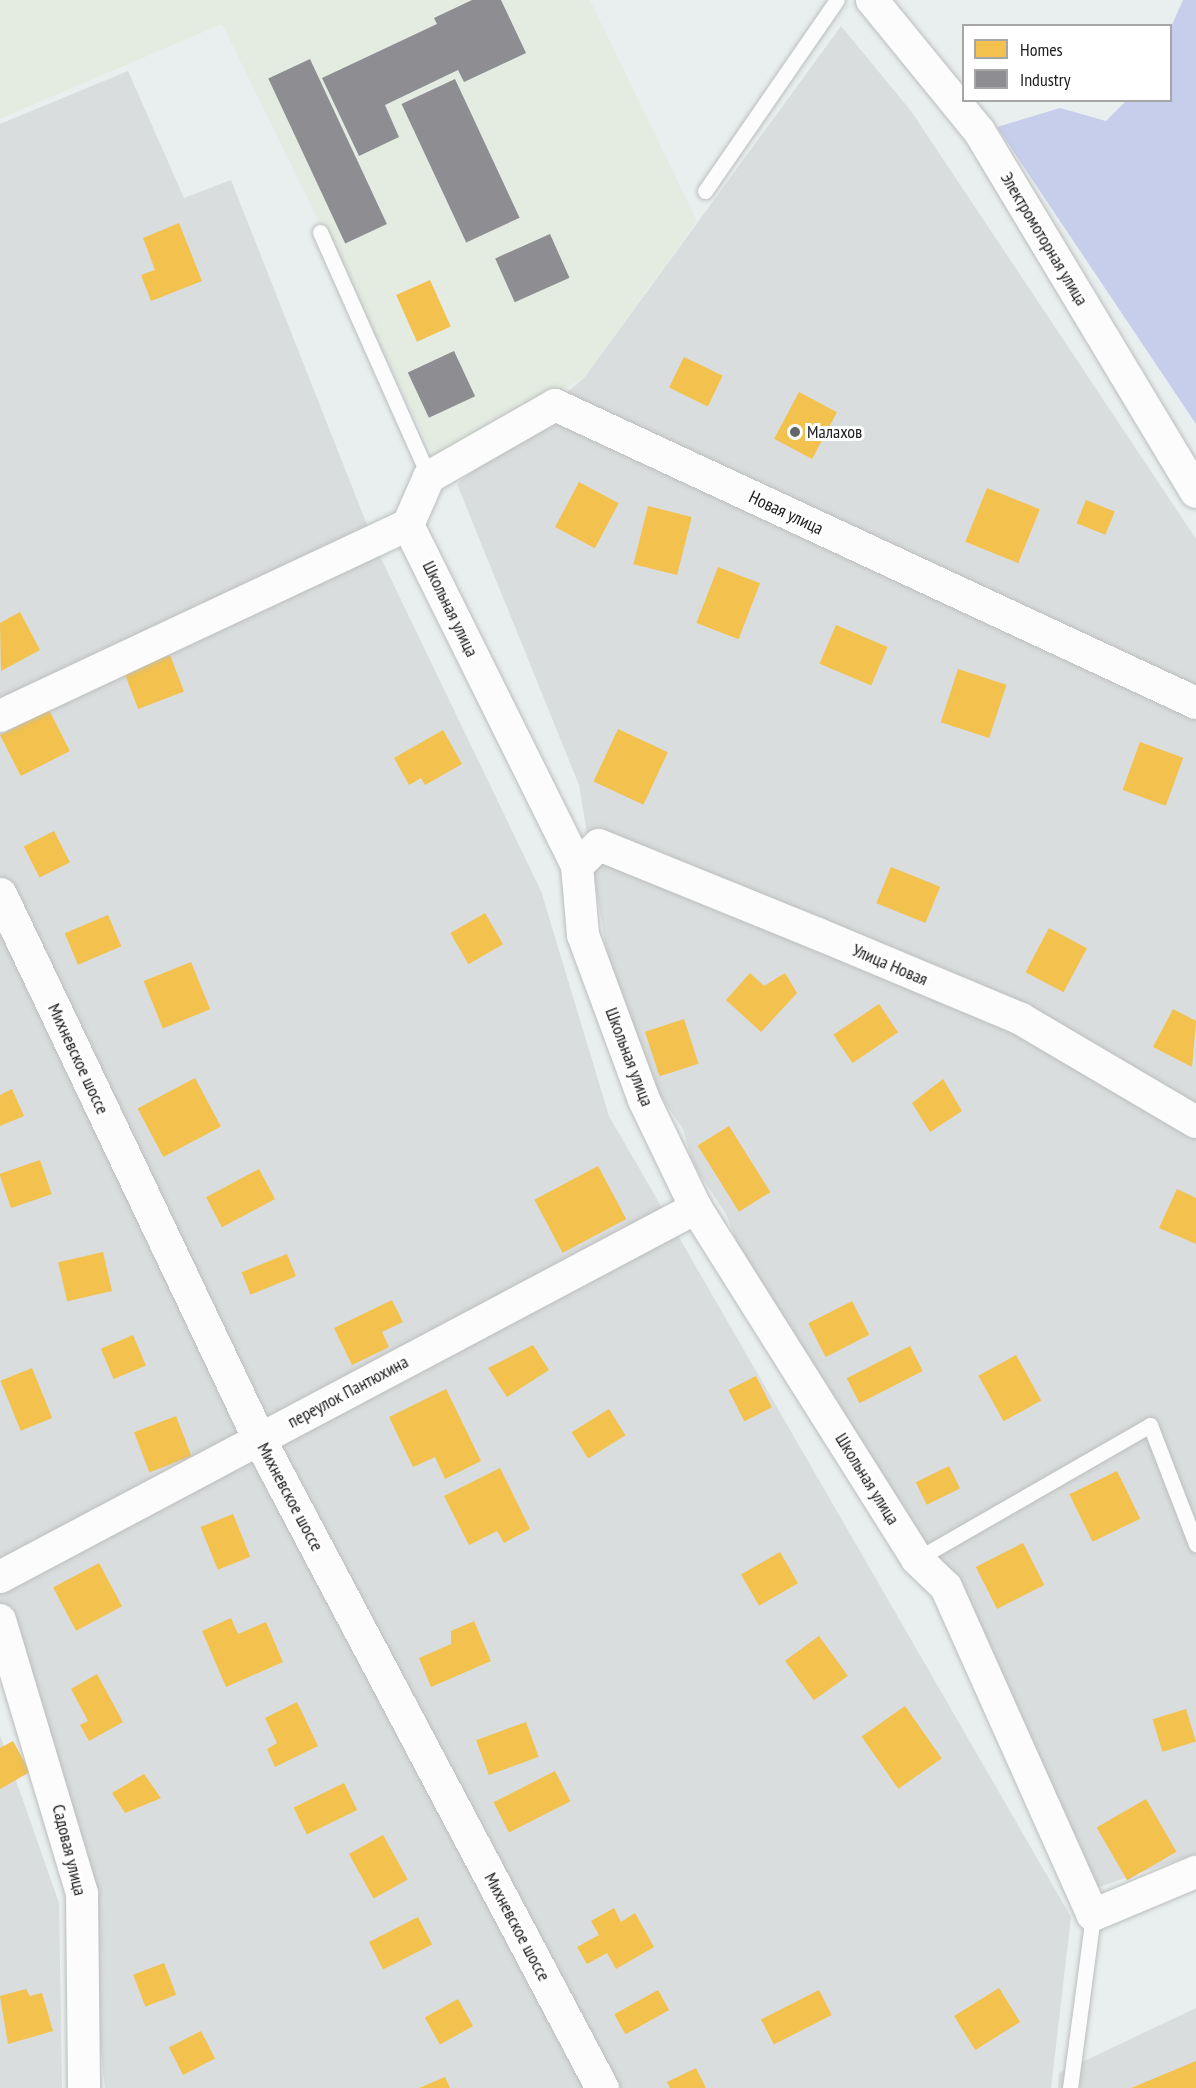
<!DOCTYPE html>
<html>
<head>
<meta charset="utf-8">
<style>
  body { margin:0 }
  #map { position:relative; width:1196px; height:2088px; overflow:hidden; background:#e9eeee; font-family:"PT Sans Narrow",sans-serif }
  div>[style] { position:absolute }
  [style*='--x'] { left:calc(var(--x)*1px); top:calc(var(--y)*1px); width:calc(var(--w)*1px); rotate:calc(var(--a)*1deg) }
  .residential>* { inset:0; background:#dadddd }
  .industrial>* { inset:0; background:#e4ece2 }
  .grass>* { inset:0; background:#c7ceec }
  .homes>* { inset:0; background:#f2c14e; transform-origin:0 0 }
  .industry>* { inset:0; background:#8d8d92; transform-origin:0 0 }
  .roads { filter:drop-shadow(0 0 2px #bcbebe) drop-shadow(0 0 2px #bcbebe) }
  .service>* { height:15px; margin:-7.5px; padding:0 7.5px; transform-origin:7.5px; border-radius:7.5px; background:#fcfcfc }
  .minor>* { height:32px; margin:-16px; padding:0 16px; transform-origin:16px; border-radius:16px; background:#fcfcfc }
  .tertiary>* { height:33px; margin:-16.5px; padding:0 16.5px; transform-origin:16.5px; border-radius:16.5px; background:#fcfcfc }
  .dots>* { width:16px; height:16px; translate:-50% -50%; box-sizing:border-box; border:3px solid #fff; border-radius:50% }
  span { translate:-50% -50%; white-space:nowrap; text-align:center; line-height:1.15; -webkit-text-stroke:6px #fff; paint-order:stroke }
  .street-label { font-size:18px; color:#202020 }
  .poi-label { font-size:18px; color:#202020 }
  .left { translate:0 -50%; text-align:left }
  .legend { position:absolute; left:962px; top:24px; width:210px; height:78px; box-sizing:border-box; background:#fff; border:2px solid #a6a6a6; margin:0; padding:8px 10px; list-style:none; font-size:18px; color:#202020 }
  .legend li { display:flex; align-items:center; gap:12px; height:30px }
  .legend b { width:30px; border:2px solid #a6a6a6 }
</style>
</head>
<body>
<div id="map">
  <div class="residential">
    <div style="clip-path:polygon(841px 26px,911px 111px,1196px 539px,1196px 1854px,1096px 1888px,947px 1565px,907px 1536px,745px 1263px,726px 1214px,693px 1164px,683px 1129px,651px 1082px,615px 1003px,579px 785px,457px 484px,584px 378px)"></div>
    <div style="clip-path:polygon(128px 71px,184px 198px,231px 180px,377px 550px,541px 891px,609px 1116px,1071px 1917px,1051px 2088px,105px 2088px,82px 1893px,0 1608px,0 124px)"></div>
    <div style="clip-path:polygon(0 1735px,59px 1903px,62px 2088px,0 2088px)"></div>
    <div style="clip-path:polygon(1196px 2008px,1196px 2088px,1058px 2088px,1059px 2073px)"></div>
  </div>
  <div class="industrial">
    <div style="clip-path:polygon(0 0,590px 0,697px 221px,584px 378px,434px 456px,222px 24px,0 119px)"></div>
  </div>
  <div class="grass">
    <div style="clip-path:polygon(1183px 0,1196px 0,1196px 424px,997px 127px,1060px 108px,1106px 121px,1126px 101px,1170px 100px,1171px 27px)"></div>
  </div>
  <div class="homes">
    <div style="clip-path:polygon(179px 223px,202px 281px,151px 301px,141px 275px,155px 270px,143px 238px)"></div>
    <div style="left:430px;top:280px;width:51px;height:37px;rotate:66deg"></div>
    <div style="left:684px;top:357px;width:43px;height:34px;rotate:26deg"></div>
    <div style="left:799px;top:392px;width:43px;height:53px;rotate:28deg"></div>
    <div style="left:579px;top:482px;width:45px;height:51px;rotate:28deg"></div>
    <div style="left:987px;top:488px;width:57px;height:58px;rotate:22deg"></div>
    <div style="left:1086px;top:500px;width:31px;height:25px;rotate:22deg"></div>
    <div style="left:648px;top:506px;width:45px;height:60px;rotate:14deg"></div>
    <div style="left:718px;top:567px;width:45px;height:60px;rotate:21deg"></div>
    <div style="clip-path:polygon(20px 612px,40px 650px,1px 671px,0 623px)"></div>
    <div style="left:836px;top:625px;width:56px;height:42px;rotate:23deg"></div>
    <div style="left:170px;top:655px;width:39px;height:49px;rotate:69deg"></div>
    <div style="left:958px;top:669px;width:51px;height:56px;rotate:18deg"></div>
    <div style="left:49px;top:710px;width:46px;height:55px;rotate:63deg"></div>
    <div style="left:618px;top:729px;width:55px;height:58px;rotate:25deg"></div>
    <div style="clip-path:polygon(443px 730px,462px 764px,425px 785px,421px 778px,409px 785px,394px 758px)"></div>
    <div style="left:1140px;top:742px;width:46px;height:51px;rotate:20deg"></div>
    <div style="left:54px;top:831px;width:35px;height:34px;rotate:63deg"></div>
    <div style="left:891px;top:867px;width:53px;height:39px;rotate:22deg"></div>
    <div style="left:485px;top:913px;width:36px;height:40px;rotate:60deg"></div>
    <div style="left:108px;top:915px;width:34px;height:47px;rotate:67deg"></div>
    <div style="left:1049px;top:928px;width:43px;height:50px;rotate:28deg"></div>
    <div style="left:191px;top:962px;width:51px;height:51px;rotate:68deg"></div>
    <div style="clip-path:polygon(750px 973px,764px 986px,785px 973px,797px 993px,761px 1032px,726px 1000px)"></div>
    <div style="left:879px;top:1004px;width:34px;height:55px;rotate:56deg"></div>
    <div style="clip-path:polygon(1173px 1009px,1196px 1021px,1192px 1067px,1153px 1047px)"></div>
    <div style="left:684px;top:1019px;width:47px;height:41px;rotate:72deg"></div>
    <div style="left:195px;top:1078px;width:55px;height:65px;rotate:62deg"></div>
    <div style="clip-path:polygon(943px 1079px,962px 1111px,930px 1132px,912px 1103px)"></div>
    <div style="clip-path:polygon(12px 1089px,24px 1116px,0 1126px,0 1095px)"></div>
    <div style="left:729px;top:1126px;width:78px;height:37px;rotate:58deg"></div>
    <div style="left:40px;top:1160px;width:36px;height:43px;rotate:71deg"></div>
    <div style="left:598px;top:1166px;width:60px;height:72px;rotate:62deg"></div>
    <div style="left:259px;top:1169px;width:34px;height:60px;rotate:62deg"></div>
    <div style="clip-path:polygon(1177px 1189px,1196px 1198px,1196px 1244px,1159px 1228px)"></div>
    <div style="left:103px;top:1252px;width:40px;height:46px;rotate:77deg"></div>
    <div style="left:287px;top:1254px;width:24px;height:49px;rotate:68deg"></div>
    <div style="clip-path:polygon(392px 1300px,403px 1322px,382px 1332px,389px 1347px,352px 1365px,334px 1328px)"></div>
    <div style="left:852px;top:1301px;width:38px;height:49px;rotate:63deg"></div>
    <div style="left:133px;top:1335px;width:33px;height:35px;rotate:67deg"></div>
    <div style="clip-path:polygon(533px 1345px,549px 1370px,507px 1397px,488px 1368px)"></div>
    <div style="left:910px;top:1346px;width:28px;height:71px;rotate:63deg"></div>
    <div style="left:1016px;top:1355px;width:52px;height:43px;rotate:61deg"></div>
    <div style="left:32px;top:1368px;width:54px;height:34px;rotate:68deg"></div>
    <div style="left:756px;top:1376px;width:35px;height:31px;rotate:63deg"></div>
    <div style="clip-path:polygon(446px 1389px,481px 1461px,445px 1479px,435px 1457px,413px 1467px,389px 1417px)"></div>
    <div style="left:609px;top:1409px;width:31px;height:44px;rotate:58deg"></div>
    <div style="left:176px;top:1416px;width:43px;height:45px;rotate:69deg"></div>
    <div style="left:949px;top:1466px;width:25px;height:37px;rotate:64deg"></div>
    <div style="clip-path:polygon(500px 1468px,530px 1529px,504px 1543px,497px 1531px,469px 1545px,444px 1496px)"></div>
    <div style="left:1117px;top:1471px;width:53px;height:53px;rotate:64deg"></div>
    <div style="left:233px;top:1514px;width:46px;height:35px;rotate:68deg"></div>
    <div style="left:1023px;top:1543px;width:47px;height:53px;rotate:63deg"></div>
    <div style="left:780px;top:1552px;width:36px;height:45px;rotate:60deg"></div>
    <div style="left:99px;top:1563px;width:49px;height:52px;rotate:62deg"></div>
    <div style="clip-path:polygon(231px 1618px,238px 1634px,266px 1622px,283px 1662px,226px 1687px,202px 1631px)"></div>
    <div style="clip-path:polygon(474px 1621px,491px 1661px,431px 1687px,419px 1658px,451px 1644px,451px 1631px)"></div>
    <div style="left:819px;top:1636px;width:49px;height:42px;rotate:54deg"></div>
    <div style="clip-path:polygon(97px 1674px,123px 1722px,89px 1741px,80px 1725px,88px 1721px,71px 1689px)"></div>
    <div style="clip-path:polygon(297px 1702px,318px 1746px,275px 1767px,267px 1749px,277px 1743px,265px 1718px)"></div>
    <div style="left:905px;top:1706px;width:64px;height:53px;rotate:55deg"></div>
    <div style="left:1186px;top:1709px;width:34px;height:35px;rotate:73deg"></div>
    <div style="left:526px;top:1722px;width:37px;height:53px;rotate:70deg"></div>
    <div style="clip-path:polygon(13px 1741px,30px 1772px,0 1789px,0 1748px)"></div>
    <div style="left:555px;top:1771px;width:34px;height:69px;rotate:63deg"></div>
    <div style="clip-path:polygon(144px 1774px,161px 1798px,125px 1813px,112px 1793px)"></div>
    <div style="left:344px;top:1783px;width:30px;height:56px;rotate:64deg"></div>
    <div style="left:1146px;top:1799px;width:61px;height:57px;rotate:60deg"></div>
    <div style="left:383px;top:1835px;width:51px;height:39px;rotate:61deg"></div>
    <div style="clip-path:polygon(614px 1908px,621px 1922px,635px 1913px,654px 1947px,616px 1969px,607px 1953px,587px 1964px,577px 1947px,599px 1935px,591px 1921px)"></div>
    <div style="left:418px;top:1917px;width:31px;height:55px;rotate:63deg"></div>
    <div style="left:164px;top:1963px;width:34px;height:33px;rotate:69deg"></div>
    <div style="left:999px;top:1988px;width:40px;height:53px;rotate:58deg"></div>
    <div style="clip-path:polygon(26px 1989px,30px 1996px,42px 1993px,53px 2031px,8px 2044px,0 1996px)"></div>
    <div style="left:658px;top:1990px;width:23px;height:50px;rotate:61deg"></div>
    <div style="left:819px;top:1990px;width:28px;height:65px;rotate:63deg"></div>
    <div style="left:458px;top:1999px;width:31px;height:38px;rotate:61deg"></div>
    <div style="left:201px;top:2031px;width:31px;height:36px;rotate:63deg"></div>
    <div style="clip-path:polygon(1196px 2061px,1196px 2088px,1131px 2088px)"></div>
    <div style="clip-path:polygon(696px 2068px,706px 2088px,670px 2088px,667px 2082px)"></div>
    <div style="clip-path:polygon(445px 2077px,450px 2088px,419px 2088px)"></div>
  </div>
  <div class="industry">
    <div style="clip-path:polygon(472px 0,501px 0,526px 53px,464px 82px,458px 70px,385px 105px,399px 137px,359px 156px,322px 78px,437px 24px,434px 18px)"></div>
    <div style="left:310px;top:59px;width:182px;height:46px;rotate:65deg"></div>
    <div style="left:455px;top:79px;width:153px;height:59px;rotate:65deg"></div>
    <div style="left:550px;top:234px;width:48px;height:60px;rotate:66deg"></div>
    <div style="left:454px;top:351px;width:50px;height:51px;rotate:65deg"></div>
  </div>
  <div class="roads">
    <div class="service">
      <div style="--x:705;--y:191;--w:232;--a:-55.4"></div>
      <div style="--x:320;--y:232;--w:268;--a:66"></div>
      <div style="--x:917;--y:1559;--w:269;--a:-29.9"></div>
      <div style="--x:1150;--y:1425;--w:128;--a:68.9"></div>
      <div style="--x:1070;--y:2088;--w:175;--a:-82.4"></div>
    </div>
    <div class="minor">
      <div style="--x:872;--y:0;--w:169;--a:50.8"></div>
      <div style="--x:979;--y:131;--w:421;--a:59"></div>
      <div style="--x:408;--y:525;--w:381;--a:63.6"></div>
      <div style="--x:577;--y:866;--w:69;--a:85"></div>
      <div style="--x:583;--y:935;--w:176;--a:69.7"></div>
      <div style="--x:644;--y:1100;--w:120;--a:64.3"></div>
      <div style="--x:696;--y:1208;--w:415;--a:57.8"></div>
      <div style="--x:917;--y:1559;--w:40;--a:44"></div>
      <div style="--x:946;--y:1587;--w:359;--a:65.9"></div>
      <div style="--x:1093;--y:1915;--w:112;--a:-22.7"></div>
      <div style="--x:408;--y:525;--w:52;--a:-66.4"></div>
      <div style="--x:429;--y:477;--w:145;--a:-29.7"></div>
      <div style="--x:555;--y:405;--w:707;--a:24.93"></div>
      <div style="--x:0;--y:716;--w:450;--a:-25.1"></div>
      <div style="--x:577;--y:866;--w:30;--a:-44"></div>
      <div style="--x:599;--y:845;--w:236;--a:22.1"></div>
      <div style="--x:818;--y:934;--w:220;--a:22.7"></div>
      <div style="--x:1021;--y:1019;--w:203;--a:30.5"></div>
      <div style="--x:0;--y:1577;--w:788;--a:-27.93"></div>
      <div style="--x:0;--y:1620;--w:285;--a:73.3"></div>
      <div style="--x:82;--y:1893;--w:195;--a:89.4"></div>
    </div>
    <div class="tertiary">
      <div style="--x:0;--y:894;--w:603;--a:64.58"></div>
      <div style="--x:259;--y:1439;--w:734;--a:62.14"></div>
    </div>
  </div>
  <div class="dots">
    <div style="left:795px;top:432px;background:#666868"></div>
  </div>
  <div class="street-label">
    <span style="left:1044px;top:239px;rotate:59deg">Электромоторная улица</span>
    <span style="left:786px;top:513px;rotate:25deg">Новая улица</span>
    <span style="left:450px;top:609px;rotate:64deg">Школьная улица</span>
    <span style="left:890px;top:965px;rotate:23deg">Улица Новая</span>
    <span style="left:629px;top:1057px;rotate:69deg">Школьная улица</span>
    <span style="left:78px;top:1059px;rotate:65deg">Михневское шоссе</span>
    <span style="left:348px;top:1392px;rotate:-28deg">переулок Пантюхина</span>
    <span style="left:867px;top:1479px;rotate:58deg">Школьная улица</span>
    <span style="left:290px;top:1497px;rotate:62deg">Михневское шоссе</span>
    <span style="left:69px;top:1850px;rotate:76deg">Садовая улица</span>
    <span style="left:517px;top:1927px;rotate:62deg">Михневское шоссе</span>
  </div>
  <div class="poi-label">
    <span class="left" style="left:807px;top:432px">Малахов</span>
  </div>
  <ul class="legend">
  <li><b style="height:16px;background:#f2c14e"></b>Homes</li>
  <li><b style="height:16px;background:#8d8d92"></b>Industry</li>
  </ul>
</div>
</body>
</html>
